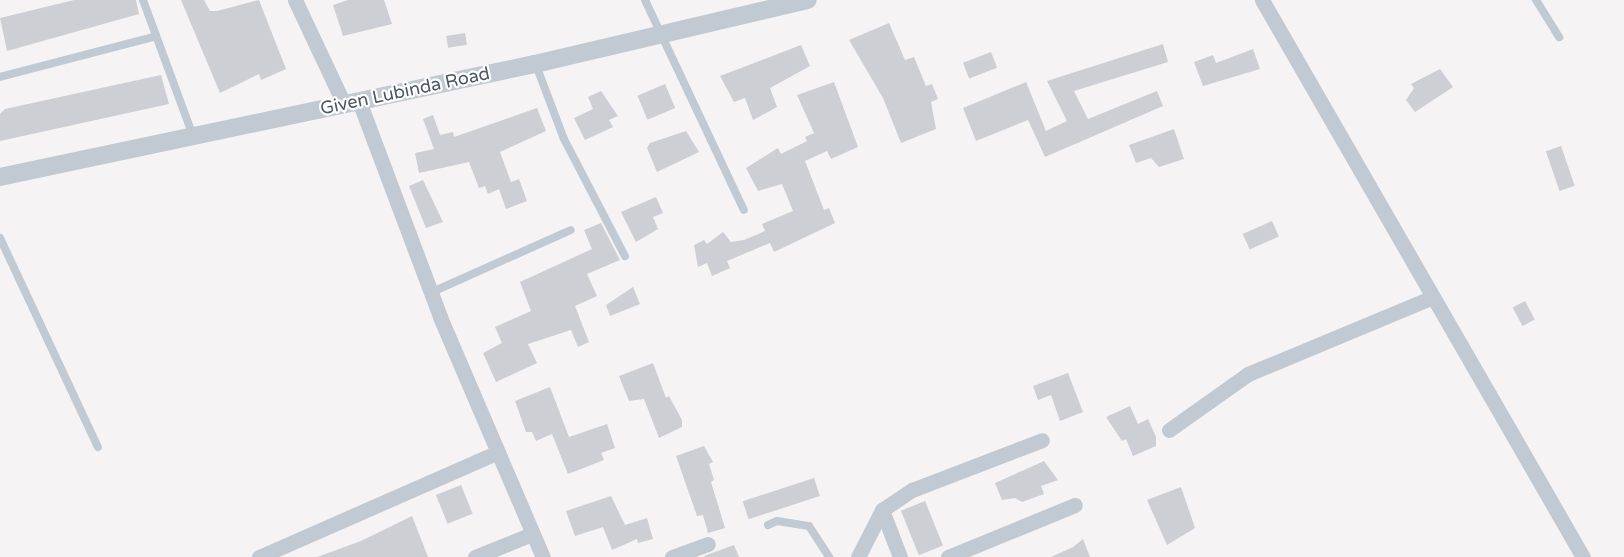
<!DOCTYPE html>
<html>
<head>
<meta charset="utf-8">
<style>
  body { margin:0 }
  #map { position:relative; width:1624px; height:557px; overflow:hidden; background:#f5f3f3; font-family:"Varela Round",sans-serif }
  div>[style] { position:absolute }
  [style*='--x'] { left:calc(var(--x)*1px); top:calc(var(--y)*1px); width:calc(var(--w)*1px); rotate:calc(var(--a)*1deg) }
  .building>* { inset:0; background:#cdcfd5; transform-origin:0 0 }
  .service>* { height:8px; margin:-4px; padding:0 4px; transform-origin:4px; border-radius:4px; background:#c1cad2 }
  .minor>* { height:15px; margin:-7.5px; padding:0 7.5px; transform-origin:7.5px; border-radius:7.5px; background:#c1cad2 }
  .tertiary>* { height:18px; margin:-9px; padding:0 9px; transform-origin:9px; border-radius:9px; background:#c1cad2 }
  span { translate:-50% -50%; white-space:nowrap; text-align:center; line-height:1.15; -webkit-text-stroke:4.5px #fff; paint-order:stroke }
  .street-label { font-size:18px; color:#4a5661 }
</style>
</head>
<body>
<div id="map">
  <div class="building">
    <div style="clip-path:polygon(74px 0,136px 0,139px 14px,7px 51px,0 18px)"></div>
    <div style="clip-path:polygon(181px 0,204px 0,210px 11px,217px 11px,259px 0,286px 69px,261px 80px,259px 74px,220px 93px)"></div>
    <div style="clip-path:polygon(348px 0,384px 0,392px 24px,343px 36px,333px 5px)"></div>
    <div style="clip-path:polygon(889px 23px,905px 60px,914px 57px,926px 86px,932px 84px,938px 99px,931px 102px,936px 129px,901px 143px,883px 98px,849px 40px)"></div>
    <div style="left:465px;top:33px;width:12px;height:19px;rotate:81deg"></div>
    <div style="clip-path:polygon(1163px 44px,1168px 62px,1074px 91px,1088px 119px,1157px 91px,1163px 106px,1045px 157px,1028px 120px,976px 141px,963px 108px,1026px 82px,1046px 131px,1067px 121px,1047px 81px)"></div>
    <div style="clip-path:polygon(801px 45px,810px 66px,770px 88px,777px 107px,753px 120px,745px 98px,734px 102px,720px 76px)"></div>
    <div style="clip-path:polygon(1253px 49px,1260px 69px,1203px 86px,1194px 62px,1213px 55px,1216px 63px)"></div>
    <div style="left:991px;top:52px;width:17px;height:30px;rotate:69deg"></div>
    <div style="clip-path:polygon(1440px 69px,1453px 87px,1415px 112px,1406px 100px,1414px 88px,1411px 84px)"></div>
    <div style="clip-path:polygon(161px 75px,169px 104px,0 141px,0 114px,5px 109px)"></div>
    <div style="clip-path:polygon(834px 82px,858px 147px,831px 159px,827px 151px,805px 161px,824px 210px,829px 208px,835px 223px,774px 252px,770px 243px,727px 261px,730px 268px,712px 276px,707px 263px,698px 267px,694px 245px,704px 240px,707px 244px,723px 232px,731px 242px,744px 240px,765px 231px,762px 224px,793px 211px,782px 184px,758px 191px,746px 168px,778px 148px,781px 154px,807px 141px,805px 137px,814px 133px,797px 95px)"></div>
    <div style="left:665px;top:84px;width:26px;height:30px;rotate:67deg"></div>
    <div style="clip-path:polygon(601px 91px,618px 116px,609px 120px,613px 127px,585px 140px,574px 118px,593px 109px,588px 97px)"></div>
    <div style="clip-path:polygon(537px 108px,546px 131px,500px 152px,511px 182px,519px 179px,527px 201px,506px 209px,499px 189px,488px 194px,485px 186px,479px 188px,469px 162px,419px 173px,415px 153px,434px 149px,423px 119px,433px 115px,440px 135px,453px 132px,454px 137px)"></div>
    <div style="clip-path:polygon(1174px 129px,1184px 159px,1159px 167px,1151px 158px,1136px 163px,1129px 145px)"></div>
    <div style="clip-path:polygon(686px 131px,699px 152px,657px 172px,647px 148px,650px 143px)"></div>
    <div style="left:1561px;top:146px;width:42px;height:16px;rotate:71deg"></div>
    <div style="clip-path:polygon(423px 180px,443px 222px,426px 228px,409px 186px)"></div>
    <div style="clip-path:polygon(656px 197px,663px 213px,653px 217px,658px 229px,636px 242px,621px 212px)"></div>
    <div style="left:1272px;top:221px;width:17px;height:32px;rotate:66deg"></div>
    <div style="clip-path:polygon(601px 223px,620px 260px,587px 274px,597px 296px,575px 306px,589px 342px,578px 347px,571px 330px,528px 344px,537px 363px,496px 382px,483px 353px,502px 343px,495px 327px,531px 311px,520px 282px,592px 249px,584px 230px)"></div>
    <div style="clip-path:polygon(633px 287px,640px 304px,610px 316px,606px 305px)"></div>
    <div style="left:1525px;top:301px;width:21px;height:14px;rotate:62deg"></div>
    <div style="clip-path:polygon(653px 363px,666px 398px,669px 396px,682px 420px,682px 427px,659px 438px,644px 399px,629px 401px,619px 376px)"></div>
    <div style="clip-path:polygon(1068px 373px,1083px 412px,1060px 421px,1051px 395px,1038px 400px,1033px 386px)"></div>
    <div style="clip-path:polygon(550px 387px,569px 437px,607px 424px,615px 448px,601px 453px,604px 460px,568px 474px,552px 434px,536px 441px,532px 432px,526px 432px,515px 401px)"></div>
    <div style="clip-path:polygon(1130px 406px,1138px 424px,1148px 419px,1156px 437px,1156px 446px,1133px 456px,1126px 439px,1122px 441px,1106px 417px)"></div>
    <div style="clip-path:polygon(704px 446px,713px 462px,709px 464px,714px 480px,711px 482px,725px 528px,708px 533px,703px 515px,697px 516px,676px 456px)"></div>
    <div style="clip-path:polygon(1044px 461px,1058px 480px,1041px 486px,1044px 494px,1022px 502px,1015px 498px,1002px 500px,995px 483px)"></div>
    <div style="left:814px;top:478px;width:19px;height:75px;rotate:72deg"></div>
    <div style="left:461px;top:485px;width:31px;height:27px;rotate:68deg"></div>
    <div style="clip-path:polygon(1181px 487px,1195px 528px,1167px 545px,1147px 500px)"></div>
    <div style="clip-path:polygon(611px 496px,625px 525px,647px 518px,653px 539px,638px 543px,637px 539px,612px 550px,603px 527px,575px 536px,566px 511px)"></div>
    <div style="left:925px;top:501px;width:48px;height:26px;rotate:68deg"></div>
    <div style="clip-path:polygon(412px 516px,428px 557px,317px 557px,361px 541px)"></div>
    <div style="clip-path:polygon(1083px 539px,1090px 557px,1051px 557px,1073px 547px)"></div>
    <div style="clip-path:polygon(734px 545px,739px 557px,705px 557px,704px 556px)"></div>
  </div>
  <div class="service">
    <div style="--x:143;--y:0;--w:145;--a:69.8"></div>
    <div style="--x:645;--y:0;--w:232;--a:64.8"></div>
    <div style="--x:1536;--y:0;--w:44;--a:58.1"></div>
    <div style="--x:536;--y:65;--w:79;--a:69.3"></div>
    <div style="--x:564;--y:139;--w:132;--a:62.5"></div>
    <div style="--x:0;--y:77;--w:159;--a:-14.6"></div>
    <div style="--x:0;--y:238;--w:231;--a:64.9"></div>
    <div style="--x:430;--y:293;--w:154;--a:-24.1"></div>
    <div style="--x:768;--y:525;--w:10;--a:-24"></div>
    <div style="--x:777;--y:521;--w:32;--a:9"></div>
    <div style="--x:809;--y:526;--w:37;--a:57"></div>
  </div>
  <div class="minor">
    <div style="--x:295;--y:0;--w:115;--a:64.8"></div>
    <div style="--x:1262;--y:0;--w:643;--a:60.05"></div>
    <div style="--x:359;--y:101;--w:231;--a:69.4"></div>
    <div style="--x:440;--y:317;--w:261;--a:66.8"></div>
    <div style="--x:1169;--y:430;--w:97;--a:-35.3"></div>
    <div style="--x:1248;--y:374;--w:200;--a:-22.6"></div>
    <div style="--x:882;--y:510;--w:50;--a:69"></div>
    <div style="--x:259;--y:557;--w:259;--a:-23.7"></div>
    <div style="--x:475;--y:557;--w:61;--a:-22"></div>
    <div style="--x:672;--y:557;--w:38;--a:-20"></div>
    <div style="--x:858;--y:557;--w:53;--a:-62.9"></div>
    <div style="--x:882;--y:510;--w:36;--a:-34"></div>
    <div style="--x:912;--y:490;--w:139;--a:-21"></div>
    <div style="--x:948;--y:557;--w:137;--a:-22.3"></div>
  </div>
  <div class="tertiary">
    <div style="--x:0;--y:177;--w:547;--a:-11.93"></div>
    <div style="--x:535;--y:64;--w:280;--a:-13.2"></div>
  </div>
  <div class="street-label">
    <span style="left:405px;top:91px;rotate:-12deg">Given Lubinda Road</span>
  </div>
</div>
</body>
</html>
